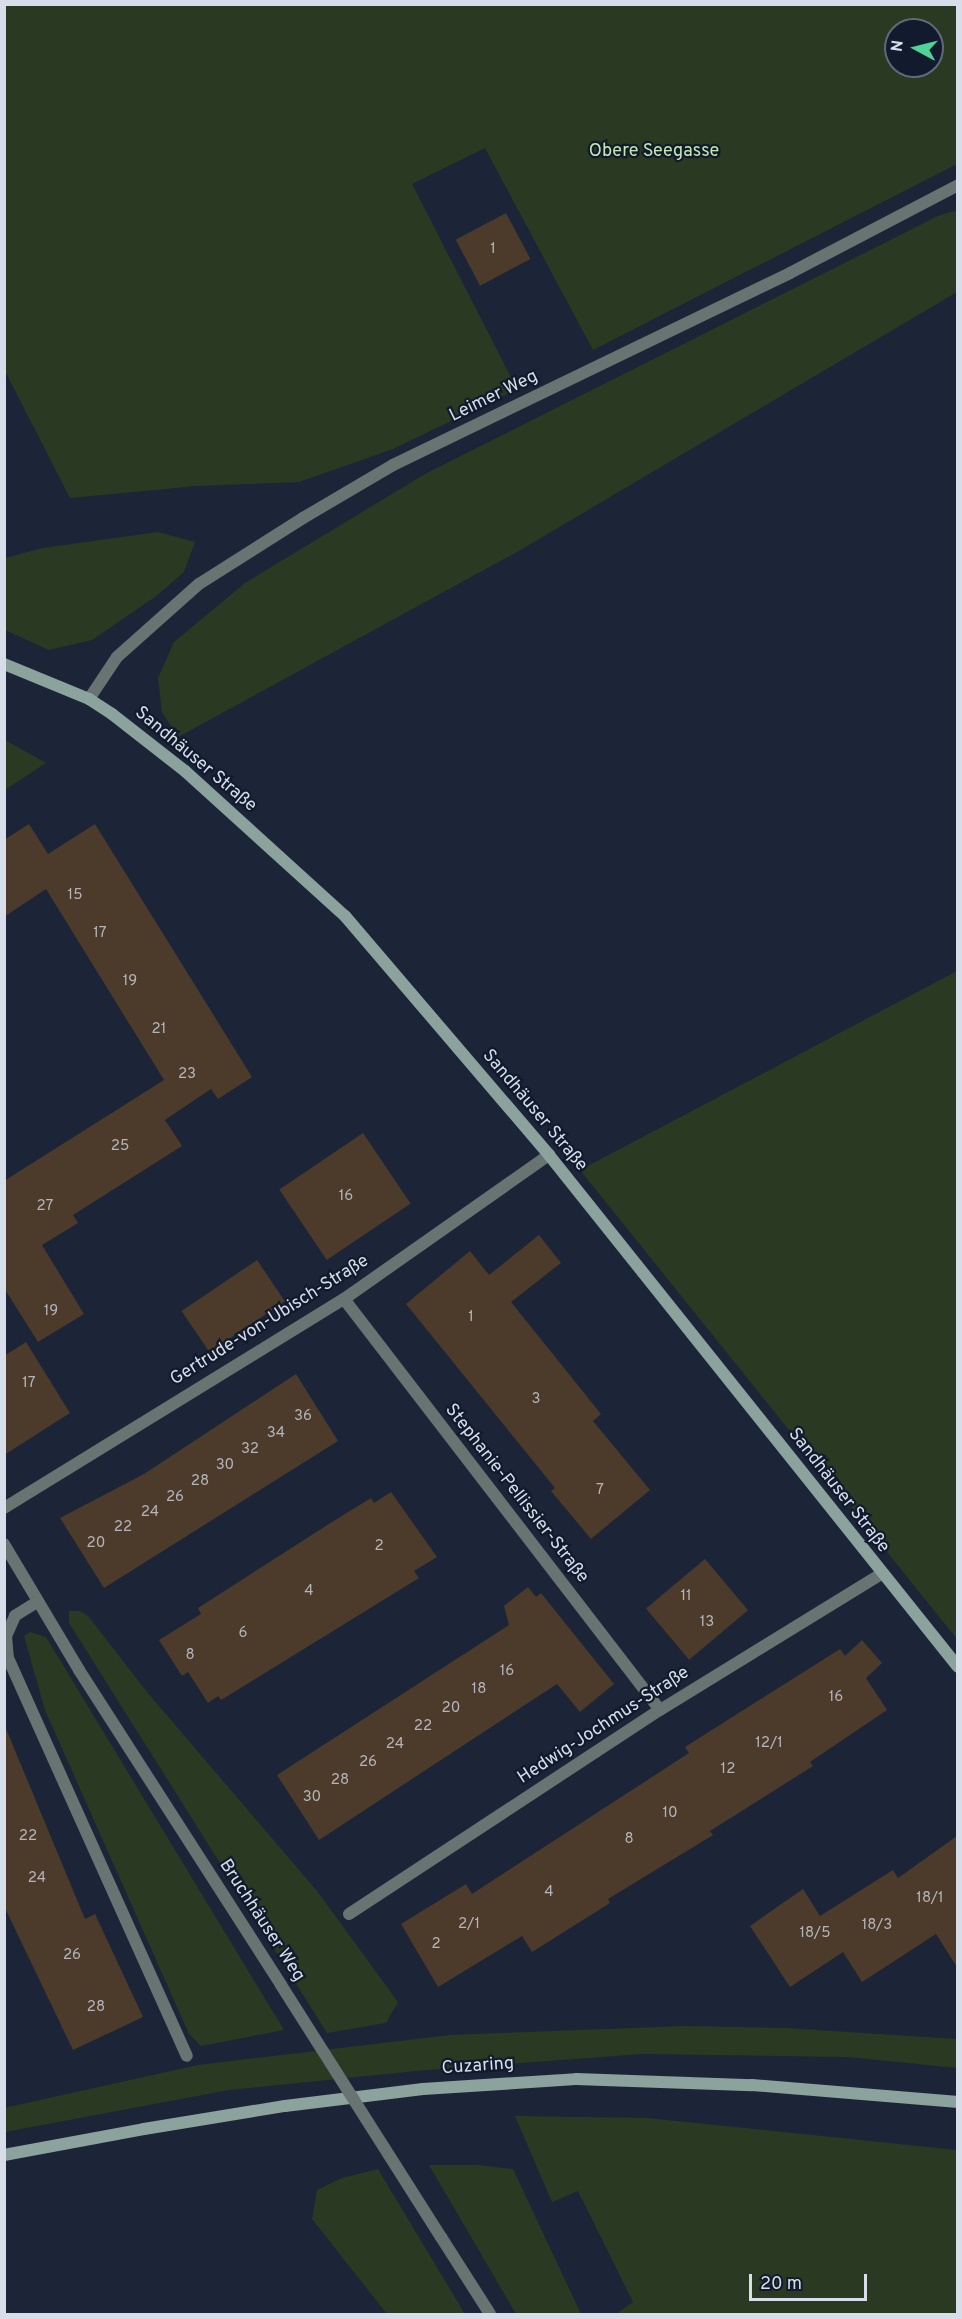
<!DOCTYPE html>
<html>
<head>
<meta charset="utf-8">
<style>
  body { margin:0 }
  #map { position:relative; width:962px; height:2319px; overflow:hidden; background:#1b2537; font-family:Overpass,sans-serif }
  div>[style] { position:absolute }
  [style*='--x'] { left:calc(var(--x)*1px); top:calc(var(--y)*1px); width:calc(var(--w)*1px); rotate:calc(var(--a)*1deg) }
  .green>* { inset:0; background:#2a3921 }
  .building>* { inset:0; background:#4c3a2a; transform-origin:0 0 }
  .street>* { height:12px; margin:-6px; padding:0 6px; transform-origin:6px; border-radius:6px; background:#677471 }
  .secondary>* { height:12px; margin:-6px; padding:0 6px; transform-origin:6px; border-radius:6px; background:#8ca29d }
  .street-bridge>* { height:12px; margin:-6px; padding:0 6px; transform-origin:6px; border-radius:6px; background:#677471 }
  span { translate:-50% -50%; white-space:nowrap; text-align:center; line-height:1.15; -webkit-text-stroke:4.5px #111b2d; paint-order:stroke }
  .number-label { font-size:15px; color:#b4b5ba }
  .number-label span { -webkit-text-stroke-width:0 }
  .park-label { font-size:18px; color:#c4e9af }
  .street-label { font-size:18px; color:#d7deea }
  .frame { position:absolute; inset:0; border:6px solid #d7deea; pointer-events:none }
  .north { position:absolute; left:884px; top:18px; width:60px; height:60px; box-sizing:border-box; background:#111b2d; border:2px solid #606979; border-radius:50%; rotate:277deg; font-size:16px; font-weight:700; line-height:24px; text-align:center; color:#d7deea }
  .north::after { content:''; display:block; margin:auto; width:21px; height:27px; background:#4fd399; clip-path:polygon(50% 0,100% 100%,50% 72%,0 100%) }
  .scale { position:absolute; left:749px; top:2274px; width:118px; height:27px; box-sizing:border-box; border:3px solid #d7deea; border-top:0; padding-left:8px; font-size:18px; line-height:21px; white-space:nowrap; color:#d7deea; -webkit-text-stroke:4px #111b2d; paint-order:stroke }
</style>
</head>
<body>
<div id="map">
  <div class="green">
    <div style="clip-path:polygon(evenodd,5px 4px,957px 5px,957px 164px,593px 350px,485px 148px,412px 184px,517px 389px,393px 449px,299px 482px,197px 486px,70px 498px,5px 371px,5px 4px,896px 30px,932px 30px,932px 66px,896px 66px,896px 30px)"></div>
    <div style="clip-path:polygon(957px 210px,957px 292px,517px 552px,178px 737px,162px 712px,158px 678px,174px 642px,245px 583px,425px 474px,938px 216px)"></div>
    <div style="clip-path:polygon(158px 532px,195px 542px,184px 572px,155px 597px,92px 640px,49px 650px,5px 630px,5px 558px,43px 548px)"></div>
    <div style="clip-path:polygon(5px 740px,46px 763px,5px 790px)"></div>
    <div style="clip-path:polygon(957px 971px,957px 1639px,580px 1170px)"></div>
    <div style="clip-path:polygon(69px 1611px,80px 1611px,88px 1616px,147px 1692px,317px 1891px,398px 2002px,386px 2023px,327px 2033px,69px 1623px)"></div>
    <div style="clip-path:polygon(30px 1632px,46px 1637px,284px 2030px,201px 2046px,189px 2034px,45px 1710px,24px 1636px)"></div>
    <div style="clip-path:polygon(685px 2026px,786px 2028px,957px 2039px,957px 2068px,848px 2057px,642px 2054px,426px 2070px,229px 2090px,5px 2132px,4px 2108px,198px 2065px,450px 2035px)"></div>
    <div style="clip-path:polygon(515px 2116px,647px 2118px,957px 2150px,957px 2314px,616px 2314px,633px 2302px,578px 2191px,552px 2202px)"></div>
    <div style="clip-path:polygon(429px 2165px,478px 2165px,513px 2169px,581px 2314px,516px 2314px)"></div>
    <div style="clip-path:polygon(378px 2169px,465px 2314px,387px 2314px,312px 2219px,317px 2190px,342px 2178px)"></div>
  </div>
  <div class="building">
    <div style="left:506px;top:213px;width:52px;height:57px;rotate:62deg"></div>
    <div style="clip-path:polygon(29px 824px,48px 854px,95px 824px,252px 1077px,218px 1099px,211px 1089px,165px 1120px,182px 1146px,73px 1215px,78px 1223px,42px 1245px,84px 1314px,38px 1342px,4px 1288px,4px 1181px,164px 1080px,46px 889px,4px 917px,4px 840px)"></div>
    <div style="left:363px;top:1133px;width:85px;height:101px;rotate:56deg"></div>
    <div style="clip-path:polygon(539px 1235px,561px 1263px,511px 1302px,601px 1414px,593px 1421px,650px 1490px,591px 1539px,551px 1491px,555px 1488px,406px 1304px,470px 1251px,489px 1275px)"></div>
    <div style="left:257px;top:1260px;width:50px;height:91px;rotate:56deg"></div>
    <div style="clip-path:polygon(26px 1342px,70px 1413px,4px 1455px,4px 1356px)"></div>
    <div style="clip-path:polygon(296px 1374px,338px 1441px,104px 1588px,60px 1518px,144px 1474px)"></div>
    <div style="clip-path:polygon(391px 1492px,437px 1557px,414px 1571px,419px 1578px,221px 1700px,218px 1696px,208px 1703px,188px 1672px,182px 1676px,159px 1640px,201px 1614px,198px 1608px,332px 1522px,371px 1498px,374px 1503px)"></div>
    <div style="left:705px;top:1559px;width:67px;height:77px;rotate:50deg"></div>
    <div style="clip-path:polygon(528px 1587px,536px 1597px,541px 1593px,614px 1684px,580px 1712px,557px 1684px,319px 1840px,277px 1775px,509px 1625px,504px 1606px)"></div>
    <div style="clip-path:polygon(862px 1640px,882px 1663px,866px 1678px,887px 1710px,810px 1762px,813px 1766px,710px 1831px,713px 1835px,608px 1899px,610px 1903px,532px 1952px,522px 1936px,438px 1987px,401px 1924px,466px 1884px,472px 1894px,689px 1753px,685px 1747px,840px 1649px,845px 1656px)"></div>
    <div style="clip-path:polygon(4px 1724px,85px 1919px,95px 1914px,143px 2017px,73px 2050px,4px 1906px)"></div>
    <div style="clip-path:polygon(957px 1836px,957px 1967px,936px 1934px,862px 1982px,843px 1952px,790px 1987px,750px 1926px,803px 1889px,820px 1916px,893px 1870px,898px 1878px)"></div>
  </div>
  <div class="street">
    <div style="--x:89;--y:699;--w:50;--a:-56.3"></div>
    <div style="--x:117;--y:657;--w:110;--a:-41.7"></div>
    <div style="--x:199;--y:584;--w:123;--a:-32.4"></div>
    <div style="--x:303;--y:518;--w:104;--a:-30.5"></div>
    <div style="--x:393;--y:465;--w:441;--a:-25.8"></div>
    <div style="--x:790;--y:273;--w:190;--a:-27.6"></div>
    <div style="--x:344;--y:1299;--w:518;--a:52.44"></div>
    <div style="--x:4;--y:1508;--w:399;--a:-31.6"></div>
    <div style="--x:344;--y:1299;--w:251;--a:-35.1"></div>
    <div style="--x:4;--y:1544;--w:147;--a:59.2"></div>
    <div style="--x:79;--y:1670;--w:374;--a:57.3"></div>
    <div style="--x:37;--y:1602;--w:26;--a:148"></div>
    <div style="--x:15;--y:1616;--w:22;--a:114"></div>
    <div style="--x:6;--y:1636;--w:22;--a:85"></div>
    <div style="--x:8;--y:1658;--w:436;--a:65.8"></div>
    <div style="--x:349;--y:1914;--w:372;--a:-33.3"></div>
    <div style="--x:660;--y:1710;--w:259;--a:-31.6"></div>
    <div style="--x:441;--y:2237;--w:91;--a:57.5"></div>
  </div>
  <div class="secondary">
    <div style="--x:4;--y:664;--w:92;--a:22.4"></div>
    <div style="--x:89;--y:699;--w:27;--a:33"></div>
    <div style="--x:112;--y:714;--w:93;--a:38"></div>
    <div style="--x:185;--y:771;--w:216;--a:42.2"></div>
    <div style="--x:345;--y:916;--w:314;--a:49.5"></div>
    <div style="--x:549;--y:1155;--w:655;--a:51.38"></div>
    <div style="--x:4;--y:2155;--w:142;--a:-10.5"></div>
    <div style="--x:144;--y:2129;--w:143;--a:-9.3"></div>
    <div style="--x:285;--y:2106;--w:139;--a:-7"></div>
    <div style="--x:423;--y:2089;--w:153;--a:-3.7"></div>
    <div style="--x:576;--y:2079;--w:176;--a:2"></div>
    <div style="--x:752;--y:2085;--w:207;--a:4.7"></div>
  </div>
  <div class="street-bridge">
    <div style="--x:281;--y:1985;--w:299;--a:57.6"></div>
  </div>
  <div class="number-label">
    <span style="left:493px;top:250px">1</span>
    <span style="left:75px;top:896px">15</span>
    <span style="left:100px;top:934px">17</span>
    <span style="left:130px;top:982px">19</span>
    <span style="left:159px;top:1030px">21</span>
    <span style="left:187px;top:1075px">23</span>
    <span style="left:120px;top:1147px">25</span>
    <span style="left:346px;top:1197px">16</span>
    <span style="left:45px;top:1207px">27</span>
    <span style="left:51px;top:1312px">19</span>
    <span style="left:471px;top:1318px">1</span>
    <span style="left:29px;top:1384px">17</span>
    <span style="left:536px;top:1400px">3</span>
    <span style="left:303px;top:1417px">36</span>
    <span style="left:276px;top:1434px">34</span>
    <span style="left:250px;top:1450px">32</span>
    <span style="left:225px;top:1466px">30</span>
    <span style="left:200px;top:1482px">28</span>
    <span style="left:600px;top:1491px">7</span>
    <span style="left:175px;top:1498px">26</span>
    <span style="left:150px;top:1513px">24</span>
    <span style="left:123px;top:1528px">22</span>
    <span style="left:96px;top:1544px">20</span>
    <span style="left:379px;top:1547px">2</span>
    <span style="left:309px;top:1592px">4</span>
    <span style="left:686px;top:1597px">11</span>
    <span style="left:707px;top:1623px">13</span>
    <span style="left:243px;top:1634px">6</span>
    <span style="left:190px;top:1656px">8</span>
    <span style="left:507px;top:1672px">16</span>
    <span style="left:479px;top:1690px">18</span>
    <span style="left:836px;top:1698px">16</span>
    <span style="left:451px;top:1709px">20</span>
    <span style="left:423px;top:1727px">22</span>
    <span style="left:769px;top:1744px">12/1</span>
    <span style="left:395px;top:1745px">24</span>
    <span style="left:368px;top:1763px">26</span>
    <span style="left:728px;top:1770px">12</span>
    <span style="left:340px;top:1781px">28</span>
    <span style="left:312px;top:1798px">30</span>
    <span style="left:670px;top:1814px">10</span>
    <span style="left:28px;top:1837px">22</span>
    <span style="left:629px;top:1840px">8</span>
    <span style="left:37px;top:1879px">24</span>
    <span style="left:549px;top:1893px">4</span>
    <span style="left:930px;top:1899px">18/1</span>
    <span style="left:469px;top:1925px">2/1</span>
    <span style="left:877px;top:1926px">18/3</span>
    <span style="left:815px;top:1934px">18/5</span>
    <span style="left:436px;top:1945px">2</span>
    <span style="left:72px;top:1956px">26</span>
    <span style="left:96px;top:2008px">28</span>
  </div>
  <div class="park-label">
    <span style="left:654px;top:152px">Obere Seegasse</span>
  </div>
  <div class="street-label">
    <span style="left:494px;top:397px;rotate:-26deg">Leimer Weg</span>
    <span style="left:195px;top:760px;rotate:40deg">Sandhäuser Straße</span>
    <span style="left:534px;top:1111px;rotate:50deg">Sandhäuser Straße</span>
    <span style="left:270px;top:1321px;rotate:-32deg">Gertrude-von-Ubisch-Straße</span>
    <span style="left:838px;top:1491px;rotate:52deg">Sandhäuser Straße</span>
    <span style="left:516px;top:1494px;rotate:52deg">Stephanie-Pellissier-Straße</span>
    <span style="left:604px;top:1726px;rotate:-33deg">Hedwig-Jochmus-Straße</span>
    <span style="left:261px;top:1921px;rotate:57deg">Bruchhäuser Weg</span>
    <span style="left:478px;top:2067px;rotate:-4deg">Cuzaring</span>
  </div>
  <div class="frame"></div>
  <div class="north">N</div>
  <div class="scale">20 m</div>
</div>
</body>
</html>
